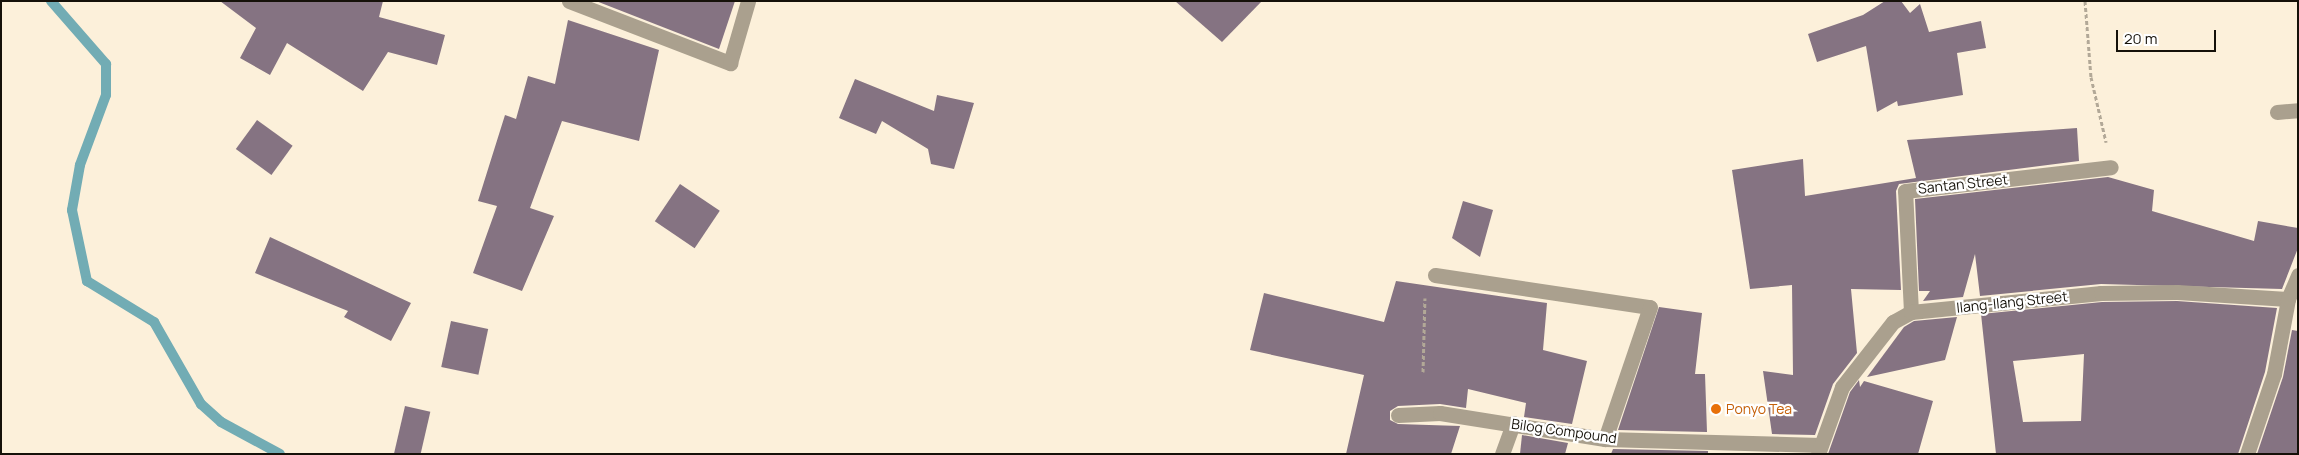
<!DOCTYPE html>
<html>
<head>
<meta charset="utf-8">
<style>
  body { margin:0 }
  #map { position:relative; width:2299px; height:455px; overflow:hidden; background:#fcf0da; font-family:Manrope,sans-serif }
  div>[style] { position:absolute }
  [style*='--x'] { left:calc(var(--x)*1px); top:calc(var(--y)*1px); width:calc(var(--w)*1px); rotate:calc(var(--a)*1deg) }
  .stream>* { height:10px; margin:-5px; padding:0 5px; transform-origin:5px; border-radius:5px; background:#72acb4 }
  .building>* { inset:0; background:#857382; transform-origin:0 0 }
  .path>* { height:3px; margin-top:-1.5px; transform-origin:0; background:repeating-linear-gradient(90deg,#b2a897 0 4px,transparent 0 6.5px) }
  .minor>* { height:15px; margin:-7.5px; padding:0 7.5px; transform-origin:7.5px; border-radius:7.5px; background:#aaa08e }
  .dots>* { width:14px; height:14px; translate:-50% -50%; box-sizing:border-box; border:2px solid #fff; border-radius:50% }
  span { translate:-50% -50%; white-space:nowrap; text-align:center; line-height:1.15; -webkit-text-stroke:4.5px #fff; paint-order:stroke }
  .street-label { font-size:14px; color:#151109 }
  .food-label { font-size:14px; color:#c56008 }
  .left { translate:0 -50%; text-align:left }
  .frame { position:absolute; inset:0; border:2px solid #151109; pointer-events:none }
  .scale { position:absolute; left:2116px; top:30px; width:100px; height:22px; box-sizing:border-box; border:2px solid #151109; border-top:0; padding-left:6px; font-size:15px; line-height:18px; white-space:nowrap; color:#151109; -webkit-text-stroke:4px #fff; paint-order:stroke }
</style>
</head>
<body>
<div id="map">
  <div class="stream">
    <div style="--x:51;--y:1;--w:84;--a:48.9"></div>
    <div style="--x:106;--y:64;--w:31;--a:90"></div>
    <div style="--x:106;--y:95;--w:75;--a:110.4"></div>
    <div style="--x:80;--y:165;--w:46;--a:100.1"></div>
    <div style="--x:72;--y:210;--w:73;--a:78.1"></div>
    <div style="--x:87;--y:281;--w:79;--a:31.5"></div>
    <div style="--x:154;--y:322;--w:95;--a:60.2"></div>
    <div style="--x:201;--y:404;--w:27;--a:42"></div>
    <div style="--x:221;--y:422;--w:67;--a:28.5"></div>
  </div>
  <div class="building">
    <div style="clip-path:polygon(220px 1px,383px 1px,379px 17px,445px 35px,437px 65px,388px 52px,363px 91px,287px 43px,270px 75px,240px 58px,256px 28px)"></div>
    <div style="clip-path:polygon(596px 1px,735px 1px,719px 49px)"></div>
    <div style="clip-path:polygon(1175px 1px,1262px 1px,1222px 42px)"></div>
    <div style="clip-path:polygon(1885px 1px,1901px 1px,1910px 13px,1920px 4px,1929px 32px,1981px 21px,1986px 48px,1957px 53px,1963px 95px,1898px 106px,1897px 101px,1877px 112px,1866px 46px,1817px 62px,1808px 34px,1863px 15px)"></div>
    <div style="clip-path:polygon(568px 20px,659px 50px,639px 141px,562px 121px,530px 208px,554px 216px,522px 291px,473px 273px,497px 206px,478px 201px,505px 115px,516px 119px,528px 76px,555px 84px)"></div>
    <div style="clip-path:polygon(855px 79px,934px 111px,937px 95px,974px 103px,954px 169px,931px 164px,928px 149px,882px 121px,876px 134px,839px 118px)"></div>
    <div style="left:257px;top:120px;width:44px;height:36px;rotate:36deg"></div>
    <div style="clip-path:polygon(2077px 128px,2079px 161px,1899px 184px,1896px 191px,1901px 290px,1851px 289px,1857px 353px,1833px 384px,1815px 435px,1772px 434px,1763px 371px,1793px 375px,1792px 285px,1750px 289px,1732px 170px,1803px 159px,1805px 196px,1916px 178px,1907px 140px)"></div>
    <div style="clip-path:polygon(2108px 177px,2154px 190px,2152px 211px,2254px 241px,2258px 221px,2298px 228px,2298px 248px,2282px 289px,2101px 284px,1980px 296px,1975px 254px,1963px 297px,1923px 301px,1930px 291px,1919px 291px,1915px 199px)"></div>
    <div style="left:680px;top:184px;width:48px;height:45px;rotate:34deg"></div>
    <div style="clip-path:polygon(1463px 201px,1493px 210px,1480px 257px,1452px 238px)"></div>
    <div style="clip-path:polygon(270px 237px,411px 303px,391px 341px,344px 317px,348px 311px,255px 273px)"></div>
    <div style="clip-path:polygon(1396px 281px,1547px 303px,1543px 350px,1587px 361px,1572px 424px,1524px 417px,1526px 403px,1468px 389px,1466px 408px,1440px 404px,1398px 406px,1390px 411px,1390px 420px,1398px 424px,1460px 426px,1451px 454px,1346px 454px,1364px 375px,1250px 350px,1264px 293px,1384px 322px)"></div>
    <div style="clip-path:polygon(evenodd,2177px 301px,2277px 308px,2265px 372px,2238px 454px,1996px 454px,1981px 314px,2102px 302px,2177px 301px,2084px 354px,2081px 421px,2023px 422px,2013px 361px,2084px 354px)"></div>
    <div style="clip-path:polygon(1659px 307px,1702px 313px,1695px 374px,1705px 374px,1707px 432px,1618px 430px)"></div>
    <div style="clip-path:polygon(1957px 317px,1945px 360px,1867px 377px,1904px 327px,1914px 321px)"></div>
    <div style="left:451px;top:321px;width:38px;height:47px;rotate:12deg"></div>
    <div style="clip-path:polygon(2292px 330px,2298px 331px,2298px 454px,2257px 454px,2283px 377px)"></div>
    <div style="clip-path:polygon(1859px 380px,1860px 387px,1864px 381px,1933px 401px,1918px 454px,1828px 454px,1850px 392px)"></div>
    <div style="left:405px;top:406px;width:26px;height:49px;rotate:13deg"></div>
    <div style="clip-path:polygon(1522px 435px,1568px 443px,1565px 454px,1520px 454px)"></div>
    <div style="clip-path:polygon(1613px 449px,1708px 451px,1708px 454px,1611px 454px)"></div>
  </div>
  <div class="path">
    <div style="--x:2085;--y:1;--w:76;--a:85.5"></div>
    <div style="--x:2091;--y:77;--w:67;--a:77"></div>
    <div style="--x:1423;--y:372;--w:74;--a:-88.5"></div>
  </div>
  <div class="minor">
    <div style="--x:569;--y:1;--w:173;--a:21.1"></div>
    <div style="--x:730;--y:63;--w:65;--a:-73.8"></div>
    <div style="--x:2277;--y:112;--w:21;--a:-5"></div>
    <div style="--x:1435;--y:275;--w:217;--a:8.5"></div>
    <div style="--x:1650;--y:307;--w:139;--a:108.8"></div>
    <div style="--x:1911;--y:312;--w:121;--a:-92.8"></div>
    <div style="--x:1905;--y:191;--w:207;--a:-6.6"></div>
    <div style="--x:1398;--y:415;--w:42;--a:-2.7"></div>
    <div style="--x:1440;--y:413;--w:167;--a:9"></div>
    <div style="--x:1605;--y:439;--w:215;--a:1.6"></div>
    <div style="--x:1502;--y:454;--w:33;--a:-70"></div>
    <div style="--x:1818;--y:454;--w:71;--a:-70.3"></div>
    <div style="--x:1842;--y:387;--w:83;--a:-51.9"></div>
    <div style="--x:1893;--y:322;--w:21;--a:-29"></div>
    <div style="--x:1911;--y:312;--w:191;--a:-5.7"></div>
    <div style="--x:2101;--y:293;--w:76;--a:-0.8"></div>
    <div style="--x:2177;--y:292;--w:111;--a:3.6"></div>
    <div style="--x:2247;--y:454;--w:84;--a:-71.4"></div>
    <div style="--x:2274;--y:374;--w:76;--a:-79.4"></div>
    <div style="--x:2288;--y:299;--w:26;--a:-67"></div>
  </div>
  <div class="dots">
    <div style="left:1716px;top:409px;background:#e8710a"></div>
  </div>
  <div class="street-label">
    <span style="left:1963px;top:184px;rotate:-6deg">Santan Street</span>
    <span style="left:2012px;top:302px;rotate:-6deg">Ilang-Ilang Street</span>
    <span style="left:1564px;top:431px;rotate:8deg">Bilog Compound</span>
  </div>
  <div class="food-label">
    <span class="left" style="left:1726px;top:409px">Ponyo Tea</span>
  </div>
  <div class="frame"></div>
  <div class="scale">20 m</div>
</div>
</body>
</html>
